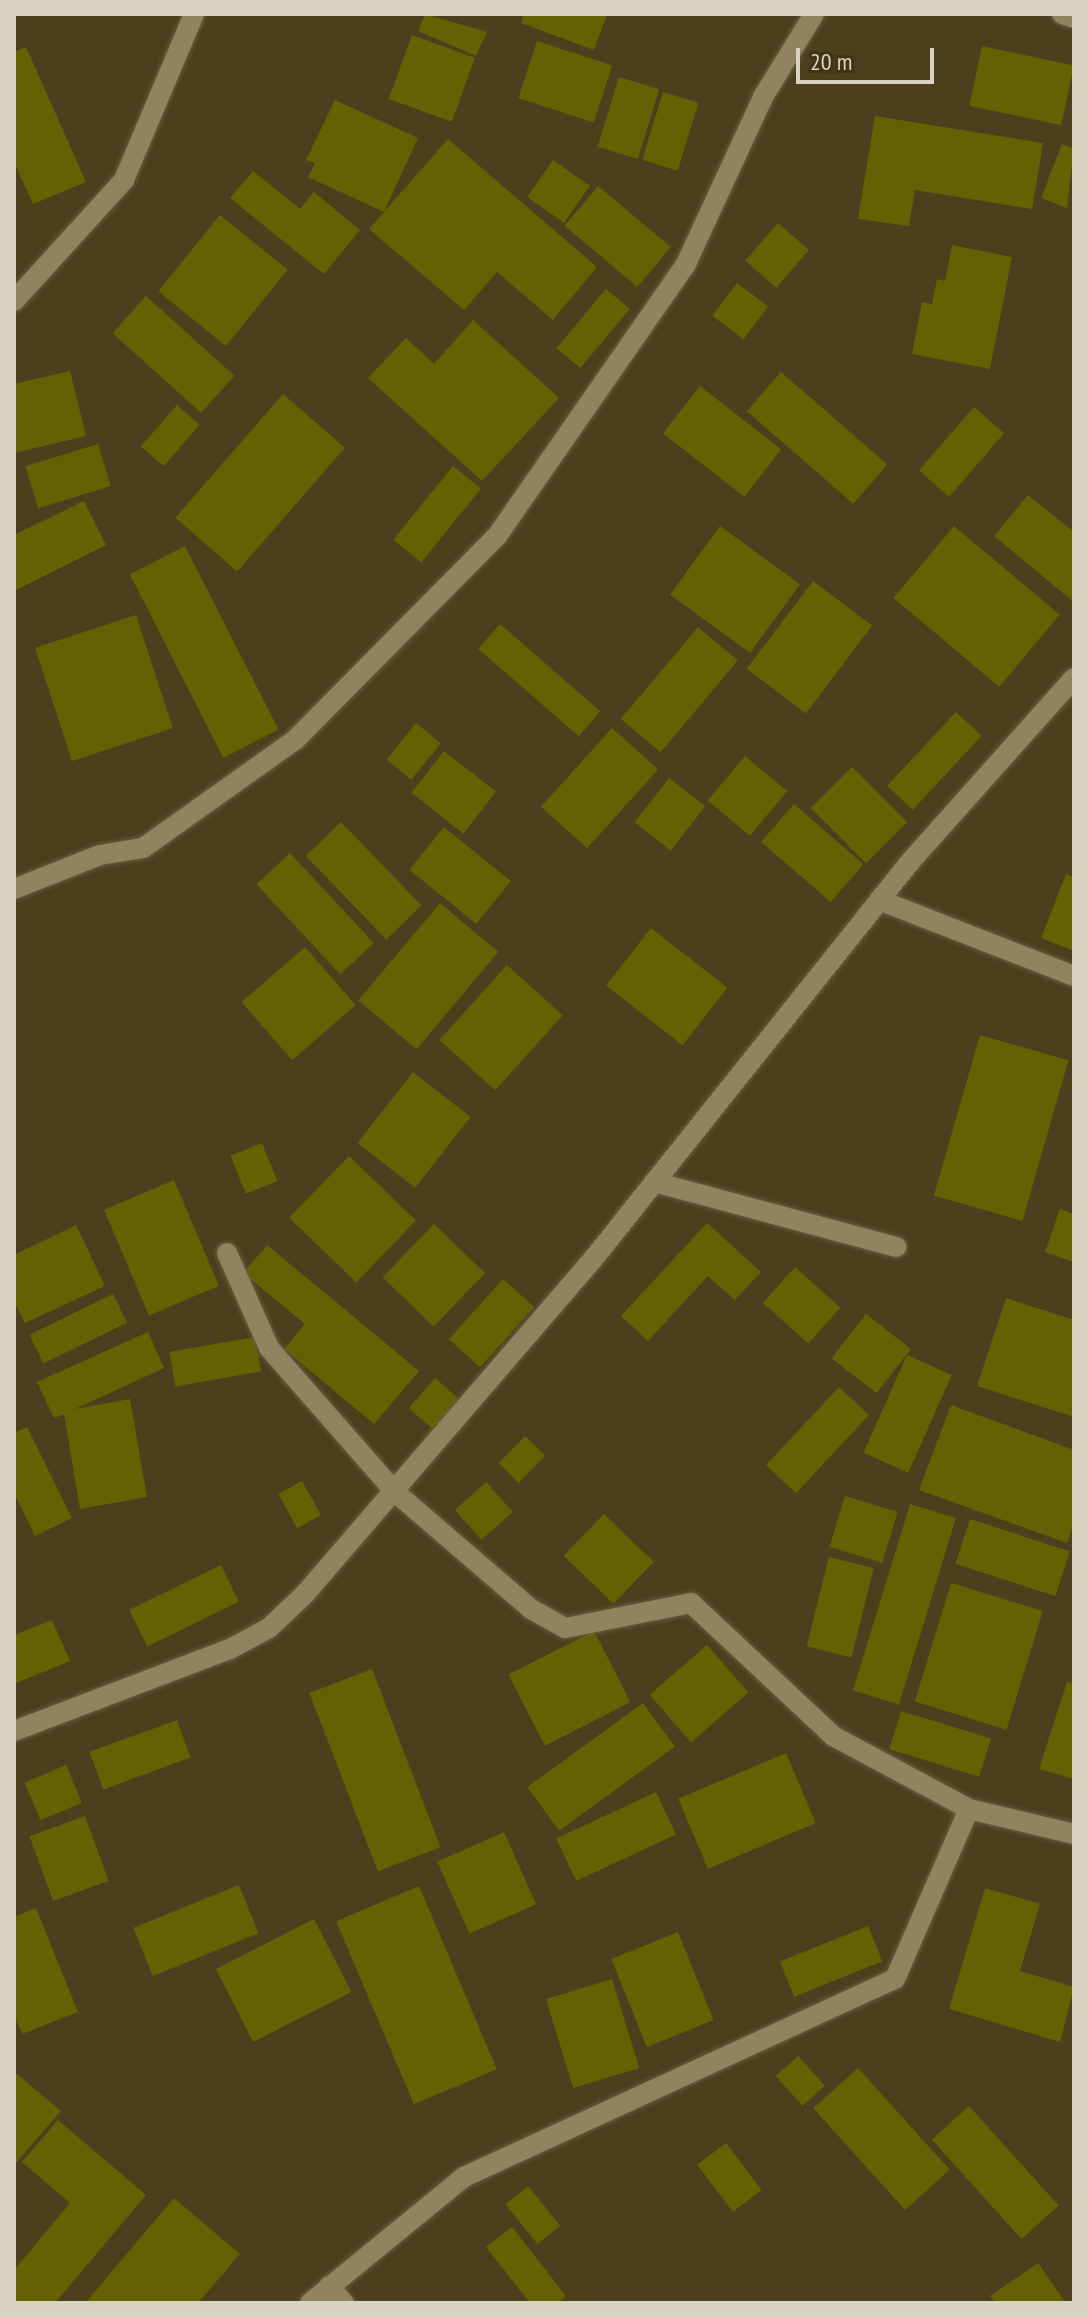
<!DOCTYPE html>
<html>
<head>
<meta charset="utf-8">
<style>
  body { margin:0 }
  #map { position:relative; width:1088px; height:2317px; overflow:hidden; background:#4c3f1e; font-family:"PT Sans Narrow",sans-serif }
  div>[style] { position:absolute }
  [style*='--x'] { left:calc(var(--x)*1px); top:calc(var(--y)*1px); width:calc(var(--w)*1px); rotate:calc(var(--a)*1deg) }
  .building>* { inset:0; background:#646103; transform-origin:0 0 }
  .roads { filter:drop-shadow(0 0 2px #685d40) drop-shadow(0 0 2px #685d40) }
  .street>* { height:20px; margin:-10px; padding:0 10px; transform-origin:10px; border-radius:10px; background:#918260 }
  span { translate:-50% -50%; white-space:nowrap; text-align:center; line-height:1.15; -webkit-text-stroke:6px #413414; paint-order:stroke }
  .frame { position:absolute; inset:0; border:16px solid #dad3c1; pointer-events:none }
  .scale { position:absolute; left:796px; top:48px; width:138px; height:36px; box-sizing:border-box; border:4px solid #dad3c1; border-top:0; padding-left:10px; font-size:24px; line-height:28px; white-space:nowrap; color:#dad3c1; -webkit-text-stroke:6px #413414; paint-order:stroke }
</style>
</head>
<body>
<div id="map">
  <div class="building">
    <div style="clip-path:polygon(425px 14px,487px 32px,476px 56px,418px 31px)"></div>
    <div style="clip-path:polygon(524px 14px,607px 14px,594px 50px,521px 23px)"></div>
    <div style="left:412px;top:35px;width:67px;height:68px;rotate:20deg"></div>
    <div style="left:537px;top:41px;width:79px;height:60px;rotate:18deg"></div>
    <div style="left:982px;top:46px;width:94px;height:61px;rotate:12deg"></div>
    <div style="clip-path:polygon(26px 47px,86px 182px,33px 204px,14px 162px,14px 52px)"></div>
    <div style="left:619px;top:77px;width:42px;height:73px;rotate:17deg"></div>
    <div style="left:663px;top:92px;width:37px;height:71px;rotate:17deg"></div>
    <div style="clip-path:polygon(335px 100px,418px 138px,384px 212px,308px 177px,315px 163px,306px 160px)"></div>
    <div style="clip-path:polygon(875px 116px,1043px 143px,1032px 209px,915px 190px,909px 226px,858px 219px)"></div>
    <div style="clip-path:polygon(448px 139px,597px 267px,553px 320px,497px 272px,464px 310px,369px 229px)"></div>
    <div style="clip-path:polygon(1062px 144px,1074px 149px,1067px 208px,1041px 198px)"></div>
    <div style="left:553px;top:160px;width:45px;height:45px;rotate:35deg"></div>
    <div style="clip-path:polygon(253px 171px,300px 209px,314px 192px,360px 230px,324px 274px,230px 198px)"></div>
    <div style="left:598px;top:186px;width:95px;height:52px;rotate:40deg"></div>
    <div style="left:220px;top:215px;width:87px;height:98px;rotate:39deg"></div>
    <div style="left:778px;top:223px;width:41px;height:50px;rotate:41deg"></div>
    <div style="clip-path:polygon(952px 245px,1012px 257px,990px 369px,912px 354px,922px 302px,932px 304px,937px 279px,945px 281px)"></div>
    <div style="left:737px;top:283px;width:39px;height:41px;rotate:37deg"></div>
    <div style="left:606px;top:289px;width:31px;height:77px;rotate:40deg"></div>
    <div style="left:146px;top:296px;width:119px;height:50px;rotate:42deg"></div>
    <div style="clip-path:polygon(473px 320px,559px 398px,482px 481px,368px 378px,406px 338px,434px 364px)"></div>
    <div style="clip-path:polygon(70px 371px,86px 436px,14px 453px,14px 384px)"></div>
    <div style="left:781px;top:372px;width:141px;height:52px;rotate:41deg"></div>
    <div style="left:700px;top:386px;width:103px;height:60px;rotate:38deg"></div>
    <div style="left:283px;top:394px;width:82px;height:164px;rotate:41deg"></div>
    <div style="left:177px;top:405px;width:30px;height:55px;rotate:41deg"></div>
    <div style="left:974px;top:407px;width:40px;height:84px;rotate:41deg"></div>
    <div style="left:98px;top:444px;width:44px;height:76px;rotate:73deg"></div>
    <div style="left:453px;top:466px;width:36px;height:95px;rotate:39deg"></div>
    <div style="clip-path:polygon(1028px 495px,1074px 532px,1074px 602px,994px 536px)"></div>
    <div style="clip-path:polygon(84px 501px,106px 545px,16px 590px,14px 535px)"></div>
    <div style="left:720px;top:526px;width:99px;height:85px;rotate:36deg"></div>
    <div style="left:954px;top:526px;width:138px;height:94px;rotate:40deg"></div>
    <div style="left:185px;top:546px;width:206px;height:62px;rotate:63deg"></div>
    <div style="left:813px;top:581px;width:74px;height:110px;rotate:37deg"></div>
    <div style="left:136px;top:615px;width:119px;height:106px;rotate:72deg"></div>
    <div style="left:500px;top:624px;width:133px;height:33px;rotate:41deg"></div>
    <div style="left:698px;top:627px;width:52px;height:120px;rotate:40deg"></div>
    <div style="left:956px;top:712px;width:35px;height:101px;rotate:43deg"></div>
    <div style="left:416px;top:723px;width:32px;height:47px;rotate:39deg"></div>
    <div style="left:612px;top:728px;width:62px;height:106px;rotate:42deg"></div>
    <div style="left:444px;top:751px;width:66px;height:53px;rotate:38deg"></div>
    <div style="left:745px;top:756px;width:55px;height:58px;rotate:40deg"></div>
    <div style="left:852px;top:767px;width:78px;height:58px;rotate:45deg"></div>
    <div style="left:669px;top:778px;width:46px;height:56px;rotate:38deg"></div>
    <div style="left:794px;top:804px;width:92px;height:50px;rotate:41deg"></div>
    <div style="left:341px;top:822px;width:116px;height:49px;rotate:46deg"></div>
    <div style="left:444px;top:827px;width:86px;height:55px;rotate:39deg"></div>
    <div style="left:290px;top:853px;width:123px;height:46px;rotate:47deg"></div>
    <div style="clip-path:polygon(1066px 874px,1074px 877px,1074px 951px,1041px 938px)"></div>
    <div style="left:440px;top:903px;width:76px;height:127px;rotate:40deg"></div>
    <div style="left:651px;top:928px;width:97px;height:73px;rotate:38deg"></div>
    <div style="left:305px;top:947px;width:77px;height:84px;rotate:49deg"></div>
    <div style="left:507px;top:965px;width:75px;height:101px;rotate:42deg"></div>
    <div style="left:980px;top:1035px;width:92px;height:167px;rotate:16deg"></div>
    <div style="left:413px;top:1072px;width:73px;height:90px;rotate:38deg"></div>
    <div style="left:262px;top:1143px;width:41px;height:34px;rotate:68deg"></div>
    <div style="left:349px;top:1156px;width:93px;height:86px;rotate:44deg"></div>
    <div style="left:174px;top:1180px;width:115px;height:76px;rotate:67deg"></div>
    <div style="clip-path:polygon(1060px 1209px,1074px 1214px,1074px 1262px,1045px 1252px)"></div>
    <div style="clip-path:polygon(707px 1223px,761px 1272px,735px 1300px,708px 1276px,648px 1341px,621px 1316px)"></div>
    <div style="left:434px;top:1224px;width:71px;height:74px;rotate:44deg"></div>
    <div style="clip-path:polygon(76px 1225px,105px 1286px,25px 1323px,14px 1301px,14px 1255px)"></div>
    <div style="clip-path:polygon(267px 1245px,419px 1371px,374px 1424px,284px 1349px,305px 1324px,243px 1273px)"></div>
    <div style="left:795px;top:1267px;width:61px;height:48px;rotate:42deg"></div>
    <div style="left:503px;top:1279px;width:42px;height:81px;rotate:42deg"></div>
    <div style="left:113px;top:1294px;width:32px;height:93px;rotate:64deg"></div>
    <div style="clip-path:polygon(1006px 1298px,1074px 1320px,1074px 1417px,977px 1386px)"></div>
    <div style="left:866px;top:1314px;width:57px;height:56px;rotate:38deg"></div>
    <div style="clip-path:polygon(148px 1332px,164px 1368px,75px 1409px,130px 1399px,147px 1497px,80px 1509px,64px 1414px,54px 1418px,37px 1382px)"></div>
    <div style="left:255px;top:1337px;width:35px;height:87px;rotate:80deg"></div>
    <div style="left:907px;top:1355px;width:49px;height:107px;rotate:24deg"></div>
    <div style="left:435px;top:1378px;width:32px;height:40px;rotate:41deg"></div>
    <div style="left:839px;top:1387px;width:41px;height:107px;rotate:43deg"></div>
    <div style="clip-path:polygon(951px 1405px,1074px 1450px,1074px 1523px,1067px 1543px,919px 1490px)"></div>
    <div style="clip-path:polygon(27px 1427px,72px 1518px,35px 1536px,14px 1493px,14px 1433px)"></div>
    <div style="left:525px;top:1436px;width:28px;height:38px;rotate:44deg"></div>
    <div style="left:302px;top:1481px;width:39px;height:27px;rotate:61deg"></div>
    <div style="left:486px;top:1482px;width:40px;height:42px;rotate:48deg"></div>
    <div style="left:845px;top:1496px;width:55px;height:53px;rotate:17deg"></div>
    <div style="left:910px;top:1504px;width:48px;height:195px;rotate:17deg"></div>
    <div style="left:604px;top:1514px;width:69px;height:58px;rotate:44deg"></div>
    <div style="left:970px;top:1519px;width:105px;height:47px;rotate:18deg"></div>
    <div style="left:829px;top:1557px;width:46px;height:92px;rotate:14deg"></div>
    <div style="left:221px;top:1565px;width:41px;height:102px;rotate:64deg"></div>
    <div style="left:951px;top:1583px;width:96px;height:124px;rotate:17deg"></div>
    <div style="clip-path:polygon(52px 1620px,70px 1661px,14px 1684px,14px 1635px)"></div>
    <div style="left:594px;top:1631px;width:80px;height:96px;rotate:63deg"></div>
    <div style="left:707px;top:1645px;width:63px;height:76px;rotate:49deg"></div>
    <div style="left:372px;top:1669px;width:191px;height:67px;rotate:69deg"></div>
    <div style="clip-path:polygon(1067px 1682px,1074px 1684px,1074px 1779px,1039px 1769px)"></div>
    <div style="left:643px;top:1703px;width:54px;height:143px;rotate:54deg"></div>
    <div style="left:901px;top:1711px;width:94px;height:40px;rotate:17deg"></div>
    <div style="left:177px;top:1720px;width:40px;height:93px;rotate:70deg"></div>
    <div style="left:786px;top:1753px;width:76px;height:117px;rotate:67deg"></div>
    <div style="left:66px;top:1765px;width:41px;height:45px;rotate:67deg"></div>
    <div style="left:656px;top:1792px;width:47px;height:110px;rotate:65deg"></div>
    <div style="left:85px;top:1816px;width:69px;height:59px;rotate:70deg"></div>
    <div style="left:504px;top:1832px;width:79px;height:73px;rotate:66deg"></div>
    <div style="left:239px;top:1885px;width:52px;height:114px;rotate:68deg"></div>
    <div style="left:419px;top:1886px;width:199px;height:90px;rotate:67deg"></div>
    <div style="clip-path:polygon(985px 1888px,1040px 1904px,1020px 1971px,1074px 1987px,1060px 2042px,949px 2009px)"></div>
    <div style="clip-path:polygon(36px 1908px,78px 2012px,22px 2034px,14px 2014px,14px 1917px)"></div>
    <div style="left:314px;top:1919px;width:82px;height:110px;rotate:63deg"></div>
    <div style="left:868px;top:1926px;width:38px;height:95px;rotate:68deg"></div>
    <div style="left:678px;top:1932px;width:95px;height:72px;rotate:68deg"></div>
    <div style="left:612px;top:1979px;width:93px;height:69px;rotate:73deg"></div>
    <div style="left:798px;top:2056px;width:40px;height:30px;rotate:48deg"></div>
    <div style="left:858px;top:2068px;width:137px;height:60px;rotate:48deg"></div>
    <div style="clip-path:polygon(17px 2074px,61px 2111px,14px 2165px,14px 2077px)"></div>
    <div style="left:969px;top:2106px;width:134px;height:50px;rotate:48deg"></div>
    <div style="clip-path:polygon(58px 2120px,146px 2195px,55px 2303px,14px 2303px,14px 2270px,70px 2203px,22px 2162px)"></div>
    <div style="left:726px;top:2143px;width:59px;height:36px;rotate:53deg"></div>
    <div style="left:528px;top:2186px;width:51px;height:29px;rotate:51deg"></div>
    <div style="clip-path:polygon(174px 2198px,240px 2254px,198px 2303px,85px 2303px)"></div>
    <div style="clip-path:polygon(512px 2227px,566px 2296px,558px 2303px,530px 2303px,486px 2247px)"></div>
    <div style="clip-path:polygon(1038px 2263px,1066px 2303px,995px 2303px,990px 2296px)"></div>
  </div>
  <div class="roads">
    <div class="street">
      <div style="--x:1062;--y:14;--w:13;--a:18"></div>
      <div style="--x:14;--y:301;--w:164;--a:-47.7"></div>
      <div style="--x:124;--y:180;--w:180;--a:-67.1"></div>
      <div style="--x:14;--y:889;--w:92;--a:-21.6"></div>
      <div style="--x:100;--y:855;--w:44;--a:-9.2"></div>
      <div style="--x:143;--y:848;--w:186;--a:-35.4"></div>
      <div style="--x:295;--y:740;--w:287;--a:-45.3"></div>
      <div style="--x:497;--y:536;--w:329;--a:-55.2"></div>
      <div style="--x:685;--y:266;--w:186;--a:-65.2"></div>
      <div style="--x:763;--y:97;--w:97;--a:-58.4"></div>
      <div style="--x:879;--y:900;--w:209;--a:21.3"></div>
      <div style="--x:654;--y:1182;--w:251;--a:15"></div>
      <div style="--x:227;--y:1253;--w:104;--a:66.1"></div>
      <div style="--x:269;--y:1348;--w:191;--a:48.8"></div>
      <div style="--x:395;--y:1492;--w:179;--a:40.7"></div>
      <div style="--x:531;--y:1609;--w:39;--a:29"></div>
      <div style="--x:565;--y:1628;--w:128;--a:-11.2"></div>
      <div style="--x:691;--y:1603;--w:195;--a:43.1"></div>
      <div style="--x:833;--y:1736;--w:154;--a:28.2"></div>
      <div style="--x:969;--y:1809;--w:108;--a:13.4"></div>
      <div style="--x:14;--y:1731;--w:231;--a:-20.8"></div>
      <div style="--x:230;--y:1649;--w:44;--a:-28.3"></div>
      <div style="--x:269;--y:1628;--w:50;--a:-43.4"></div>
      <div style="--x:305;--y:1594;--w:443;--a:-49.3"></div>
      <div style="--x:594;--y:1258;--w:507;--a:-51.41"></div>
      <div style="--x:910;--y:862;--w:246;--a:-48.3"></div>
      <div style="--x:329;--y:2286;--w:23;--a:49"></div>
      <div style="--x:310;--y:2303;--w:199;--a:-39.3"></div>
      <div style="--x:464;--y:2177;--w:474;--a:-24.7"></div>
      <div style="--x:895;--y:1979;--w:185;--a:-66.5"></div>
    </div>
  </div>
  <div class="frame"></div>
  <div class="scale">20 m</div>
</div>
</body>
</html>
